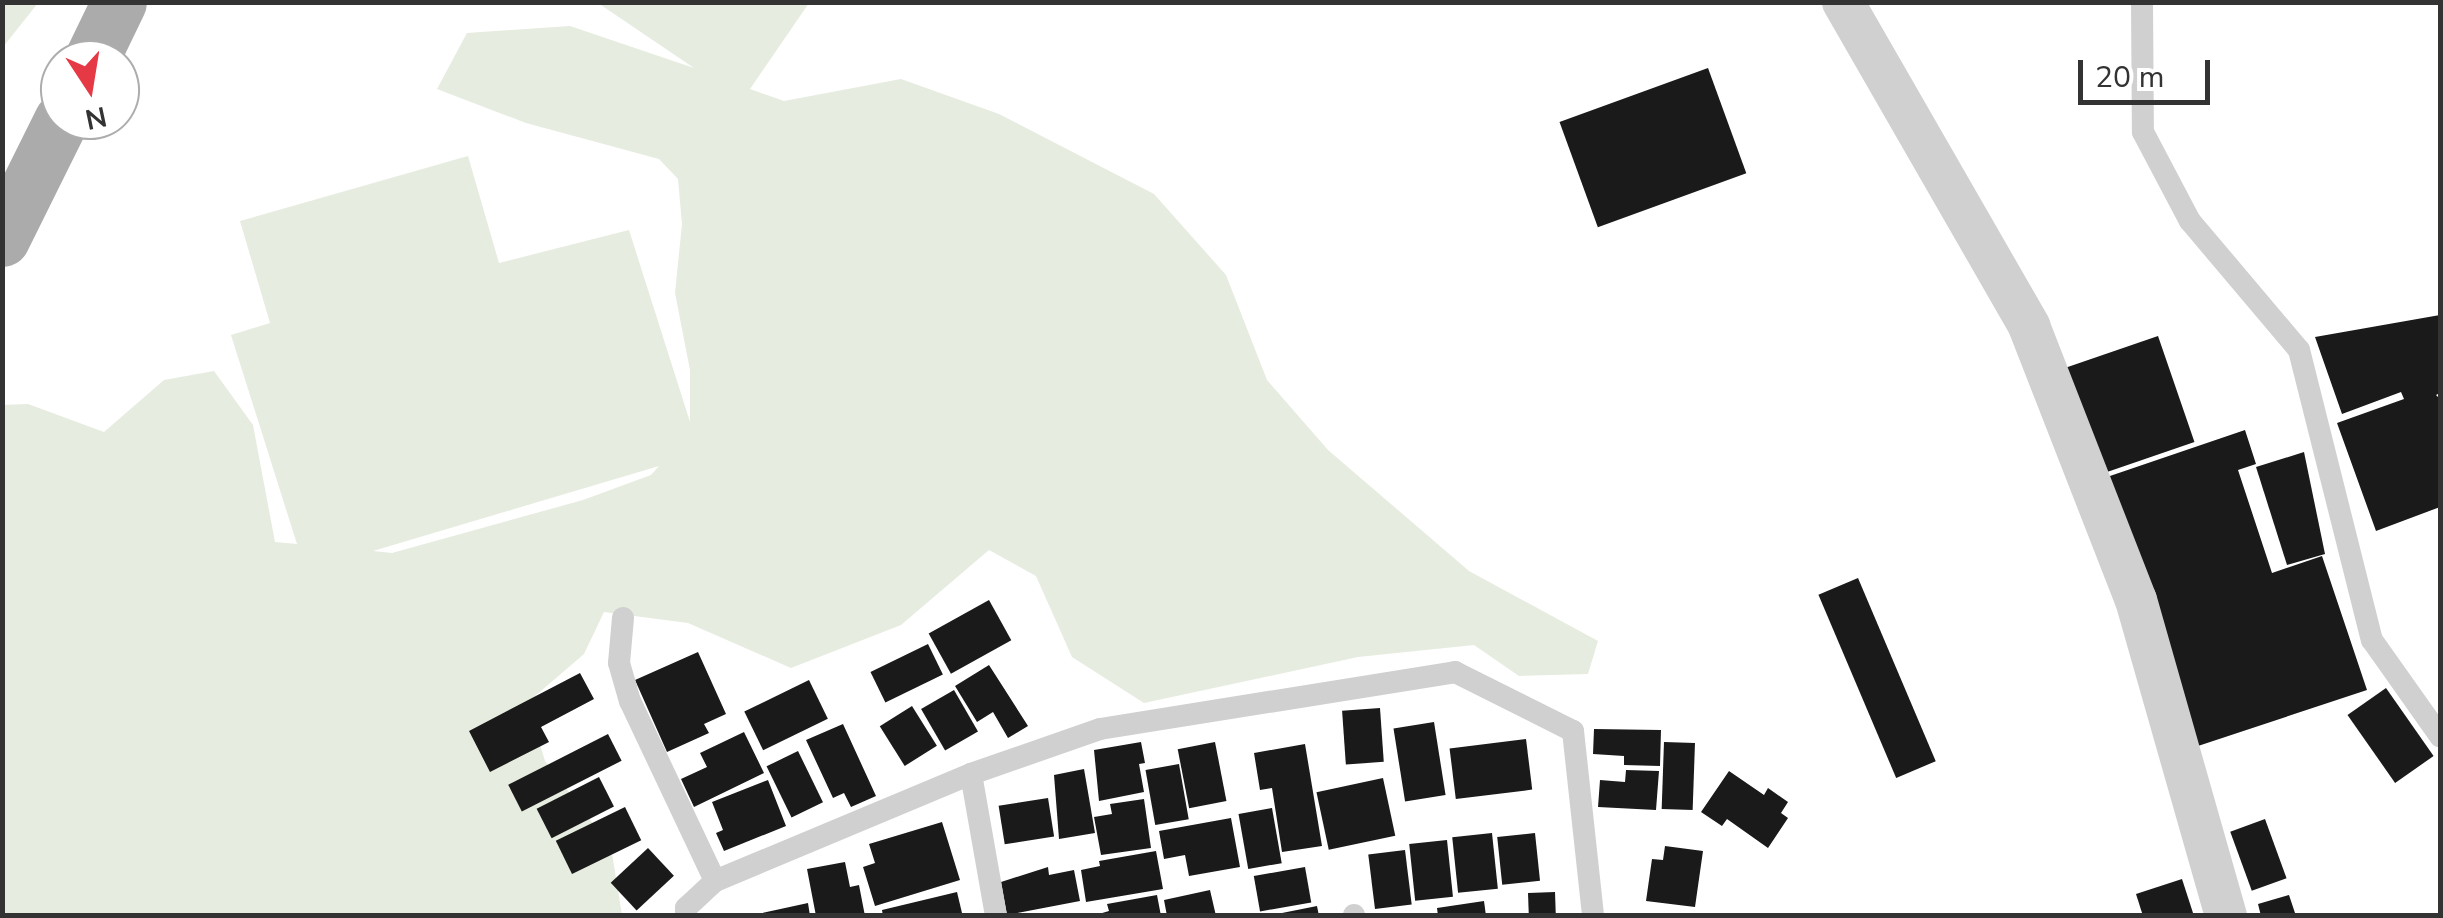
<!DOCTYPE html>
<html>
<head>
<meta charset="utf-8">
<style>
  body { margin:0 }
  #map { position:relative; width:2443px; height:918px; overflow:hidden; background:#fff; font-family:"Nunito Sans",sans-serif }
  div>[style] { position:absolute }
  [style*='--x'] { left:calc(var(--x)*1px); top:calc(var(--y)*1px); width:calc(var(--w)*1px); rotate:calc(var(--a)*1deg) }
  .green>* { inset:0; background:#e6ecdf }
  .building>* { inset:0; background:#1a1a1a; transform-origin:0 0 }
  .service>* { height:22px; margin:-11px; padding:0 11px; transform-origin:11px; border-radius:11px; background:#d0d0d0 }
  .minor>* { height:42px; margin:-21px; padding:0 21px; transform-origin:21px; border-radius:21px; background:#d0d0d0 }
  .primary>* { height:55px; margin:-27.5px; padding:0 27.5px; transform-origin:27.5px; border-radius:27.5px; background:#ababab }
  span { translate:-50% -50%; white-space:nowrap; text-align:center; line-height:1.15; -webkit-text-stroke:10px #fff; paint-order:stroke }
  .frame { position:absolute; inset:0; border:5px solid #333; pointer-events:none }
  .north { position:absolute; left:40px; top:40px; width:100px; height:100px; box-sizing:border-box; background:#fff; border:2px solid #adadad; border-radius:50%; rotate:168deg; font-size:28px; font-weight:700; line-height:40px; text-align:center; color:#333 }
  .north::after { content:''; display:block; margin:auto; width:35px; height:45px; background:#e63946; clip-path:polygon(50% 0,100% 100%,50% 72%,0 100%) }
  .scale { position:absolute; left:2078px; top:60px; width:132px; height:45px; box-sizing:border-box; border:5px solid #333; border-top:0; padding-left:12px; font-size:30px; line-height:35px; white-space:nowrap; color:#333; -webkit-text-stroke:8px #fff; paint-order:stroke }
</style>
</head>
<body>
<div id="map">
  <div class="green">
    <div style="clip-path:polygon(3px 2px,38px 3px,3px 47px,2px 3px)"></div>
    <div style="clip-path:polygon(evenodd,598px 3px,809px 3px,750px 89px,784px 101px,901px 79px,999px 114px,1154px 194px,1226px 275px,1267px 380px,1328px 450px,1469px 571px,1598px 641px,1588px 674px,1519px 676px,1474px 645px,1358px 657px,1144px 703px,1072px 657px,1036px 576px,989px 550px,901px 625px,791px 668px,688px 623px,604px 612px,584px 654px,527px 703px,545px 761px,611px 847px,622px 915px,3px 915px,2px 405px,28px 404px,104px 432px,164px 380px,214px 371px,253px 425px,275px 542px,297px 544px,231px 335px,270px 323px,240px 221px,468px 156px,499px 263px,629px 230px,690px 422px,690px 370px,675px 293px,682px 224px,678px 179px,659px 159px,526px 123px,437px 89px,467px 33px,570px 26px,694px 68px,598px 3px,659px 466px,651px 475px,583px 500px,392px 553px,373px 551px,659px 466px)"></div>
  </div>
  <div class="building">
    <div style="left:1708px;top:68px;width:112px;height:158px;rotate:70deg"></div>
    <div style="clip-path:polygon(2440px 315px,2440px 393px,2436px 395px,2440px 399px,2440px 507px,2376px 531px,2337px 423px,2404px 399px,2401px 392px,2342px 414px,2315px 337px)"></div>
    <div style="left:2158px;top:336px;width:112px;height:97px;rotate:71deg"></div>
    <div style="clip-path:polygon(2245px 430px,2256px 464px,2238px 470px,2272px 573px,2322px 556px,2367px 690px,2198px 746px,2107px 477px)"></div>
    <div style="clip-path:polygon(2304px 452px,2325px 554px,2287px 565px,2256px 467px)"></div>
    <div style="left:1858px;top:578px;width:199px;height:43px;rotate:67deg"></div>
    <div style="left:989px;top:600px;width:46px;height:69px;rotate:61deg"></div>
    <div style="left:928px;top:644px;width:34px;height:64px;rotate:64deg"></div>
    <div style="clip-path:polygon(698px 652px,726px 714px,704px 724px,709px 733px,667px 752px,635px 680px)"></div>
    <div style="clip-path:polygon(989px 665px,1028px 726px,1008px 738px,993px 712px,977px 722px,955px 686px)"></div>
    <div style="clip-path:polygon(580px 673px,594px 699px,541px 727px,549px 742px,490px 772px,469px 731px)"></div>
    <div style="left:809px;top:680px;width:43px;height:72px;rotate:64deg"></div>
    <div style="left:2386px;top:688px;width:83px;height:47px;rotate:55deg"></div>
    <div style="left:954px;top:690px;width:48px;height:38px;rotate:60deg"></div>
    <div style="left:912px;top:706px;width:47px;height:38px;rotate:58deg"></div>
    <div style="left:1380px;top:708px;width:54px;height:38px;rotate:86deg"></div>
    <div style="left:1434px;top:722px;width:74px;height:41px;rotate:81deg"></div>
    <div style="clip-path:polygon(843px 724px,876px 796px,851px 807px,844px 793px,833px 798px,806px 740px)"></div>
    <div style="clip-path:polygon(1594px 729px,1661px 730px,1660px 766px,1624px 765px,1624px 756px,1593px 754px)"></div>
    <div style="clip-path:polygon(744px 732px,764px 773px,694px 807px,681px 779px,707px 767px,700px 753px)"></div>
    <div style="left:608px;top:734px;width:30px;height:112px;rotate:63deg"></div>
    <div style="left:1526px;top:739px;width:51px;height:77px;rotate:83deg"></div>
    <div style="clip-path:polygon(1141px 742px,1145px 763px,1139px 764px,1144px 792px,1099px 801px,1094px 750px)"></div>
    <div style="left:1215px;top:742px;width:60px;height:38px;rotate:79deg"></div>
    <div style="left:1664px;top:742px;width:31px;height:67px;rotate:2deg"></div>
    <div style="clip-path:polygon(1305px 744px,1322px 846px,1282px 852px,1272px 788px,1260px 790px,1254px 753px)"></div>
    <div style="left:798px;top:751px;width:57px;height:35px;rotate:64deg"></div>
    <div style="left:1179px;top:764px;width:56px;height:34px;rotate:80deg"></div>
    <div style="clip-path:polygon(1084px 769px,1095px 833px,1059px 839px,1054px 775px)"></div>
    <div style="clip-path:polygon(1626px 770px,1659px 771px,1656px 810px,1598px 807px,1600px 780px,1625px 782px)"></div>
    <div style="clip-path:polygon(1729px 771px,1764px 795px,1768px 788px,1788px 802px,1781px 813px,1788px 818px,1768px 848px,1727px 819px,1722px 826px,1701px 812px)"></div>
    <div style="left:599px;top:777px;width:33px;height:70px;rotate:63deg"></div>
    <div style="left:1383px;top:778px;width:59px;height:68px;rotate:78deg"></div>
    <div style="clip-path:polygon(768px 780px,786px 826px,724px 851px,716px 833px,723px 830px,712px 802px)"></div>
    <div style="left:1048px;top:798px;width:39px;height:50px;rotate:81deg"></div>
    <div style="clip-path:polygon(1144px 799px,1151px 848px,1101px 855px,1094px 817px,1112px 814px,1110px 804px)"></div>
    <div style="left:625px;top:807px;width:37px;height:77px;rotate:64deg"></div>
    <div style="left:1272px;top:808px;width:56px;height:34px;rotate:80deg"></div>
    <div style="clip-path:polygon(1231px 818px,1240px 867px,1189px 876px,1185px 855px,1164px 859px,1159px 831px)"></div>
    <div style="left:2265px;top:819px;width:63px;height:37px;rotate:70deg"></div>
    <div style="clip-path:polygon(942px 822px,960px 880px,875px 906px,863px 867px,875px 863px,869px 844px)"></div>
    <div style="left:1492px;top:833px;width:56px;height:40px;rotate:84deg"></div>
    <div style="left:1535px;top:833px;width:48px;height:38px;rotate:84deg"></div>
    <div style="left:1447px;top:840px;width:57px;height:38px;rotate:84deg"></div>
    <div style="clip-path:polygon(1665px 846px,1703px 851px,1695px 907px,1646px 901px,1652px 859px,1663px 860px)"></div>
    <div style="left:648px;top:848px;width:38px;height:51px;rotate:47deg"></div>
    <div style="left:1405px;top:850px;width:55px;height:37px;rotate:83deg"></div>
    <div style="clip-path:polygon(1156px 851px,1163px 889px,1086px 902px,1081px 870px,1100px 866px,1099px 861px)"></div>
    <div style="clip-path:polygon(845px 862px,850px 887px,859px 885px,865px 916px,816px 916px,807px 869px)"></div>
    <div style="clip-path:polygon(1048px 867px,1049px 875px,1074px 870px,1080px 901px,1007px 915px,1001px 882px)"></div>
    <div style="left:1305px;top:867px;width:36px;height:52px;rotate:80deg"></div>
    <div style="clip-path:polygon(2182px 879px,2194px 916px,2143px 916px,2136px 894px)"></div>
    <div style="clip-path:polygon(1210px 890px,1216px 916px,1167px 916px,1164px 900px)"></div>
    <div style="clip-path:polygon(957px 892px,962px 913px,883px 916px,882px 910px)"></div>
    <div style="left:1555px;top:892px;width:24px;height:27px;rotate:88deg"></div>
    <div style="clip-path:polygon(1157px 895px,1161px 916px,1092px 916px,1109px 911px,1107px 904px)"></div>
    <div style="clip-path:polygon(2289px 895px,2296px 916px,2261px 916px,2258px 904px)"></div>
    <div style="clip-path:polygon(1484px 901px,1486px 916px,1438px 916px,1437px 908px)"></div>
    <div style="clip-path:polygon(808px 903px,810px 916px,758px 916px,758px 914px)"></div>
    <div style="clip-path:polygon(1317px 906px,1319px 916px,1277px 916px,1277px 914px)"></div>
  </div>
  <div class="service">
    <div style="--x:2142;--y:2;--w:130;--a:89.6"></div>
    <div style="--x:2143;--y:132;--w:101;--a:62.2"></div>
    <div style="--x:2190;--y:221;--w:169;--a:49.8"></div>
    <div style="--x:2299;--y:350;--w:299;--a:75.9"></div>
    <div style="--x:2372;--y:640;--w:118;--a:54.7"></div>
    <div style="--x:623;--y:618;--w:45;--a:95.1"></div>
    <div style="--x:619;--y:663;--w:40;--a:74"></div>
    <div style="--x:630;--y:701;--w:199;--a:64.7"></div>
    <div style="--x:971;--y:774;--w:144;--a:80"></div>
    <div style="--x:1354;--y:915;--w:1;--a:90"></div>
    <div style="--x:686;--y:916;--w:8;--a:-90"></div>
    <div style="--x:686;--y:908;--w:40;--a:-43"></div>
    <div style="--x:715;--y:881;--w:277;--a:-22.7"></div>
    <div style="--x:971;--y:774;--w:137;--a:-19.2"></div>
    <div style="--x:1100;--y:729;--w:360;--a:-9.1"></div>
    <div style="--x:1455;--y:672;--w:132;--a:26.6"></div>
    <div style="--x:1573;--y:731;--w:186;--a:83.8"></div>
  </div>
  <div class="minor">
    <div style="--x:1843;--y:2;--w:374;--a:60.1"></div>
    <div style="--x:2029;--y:326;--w:294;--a:68.7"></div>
    <div style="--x:2136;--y:600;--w:329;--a:74.1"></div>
  </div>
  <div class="primary">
    <div style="--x:91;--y:60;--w:64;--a:-64.2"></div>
    <div style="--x:2;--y:239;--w:133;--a:-63.6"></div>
  </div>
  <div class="frame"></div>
  <div class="north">N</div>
  <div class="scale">20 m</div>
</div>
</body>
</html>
